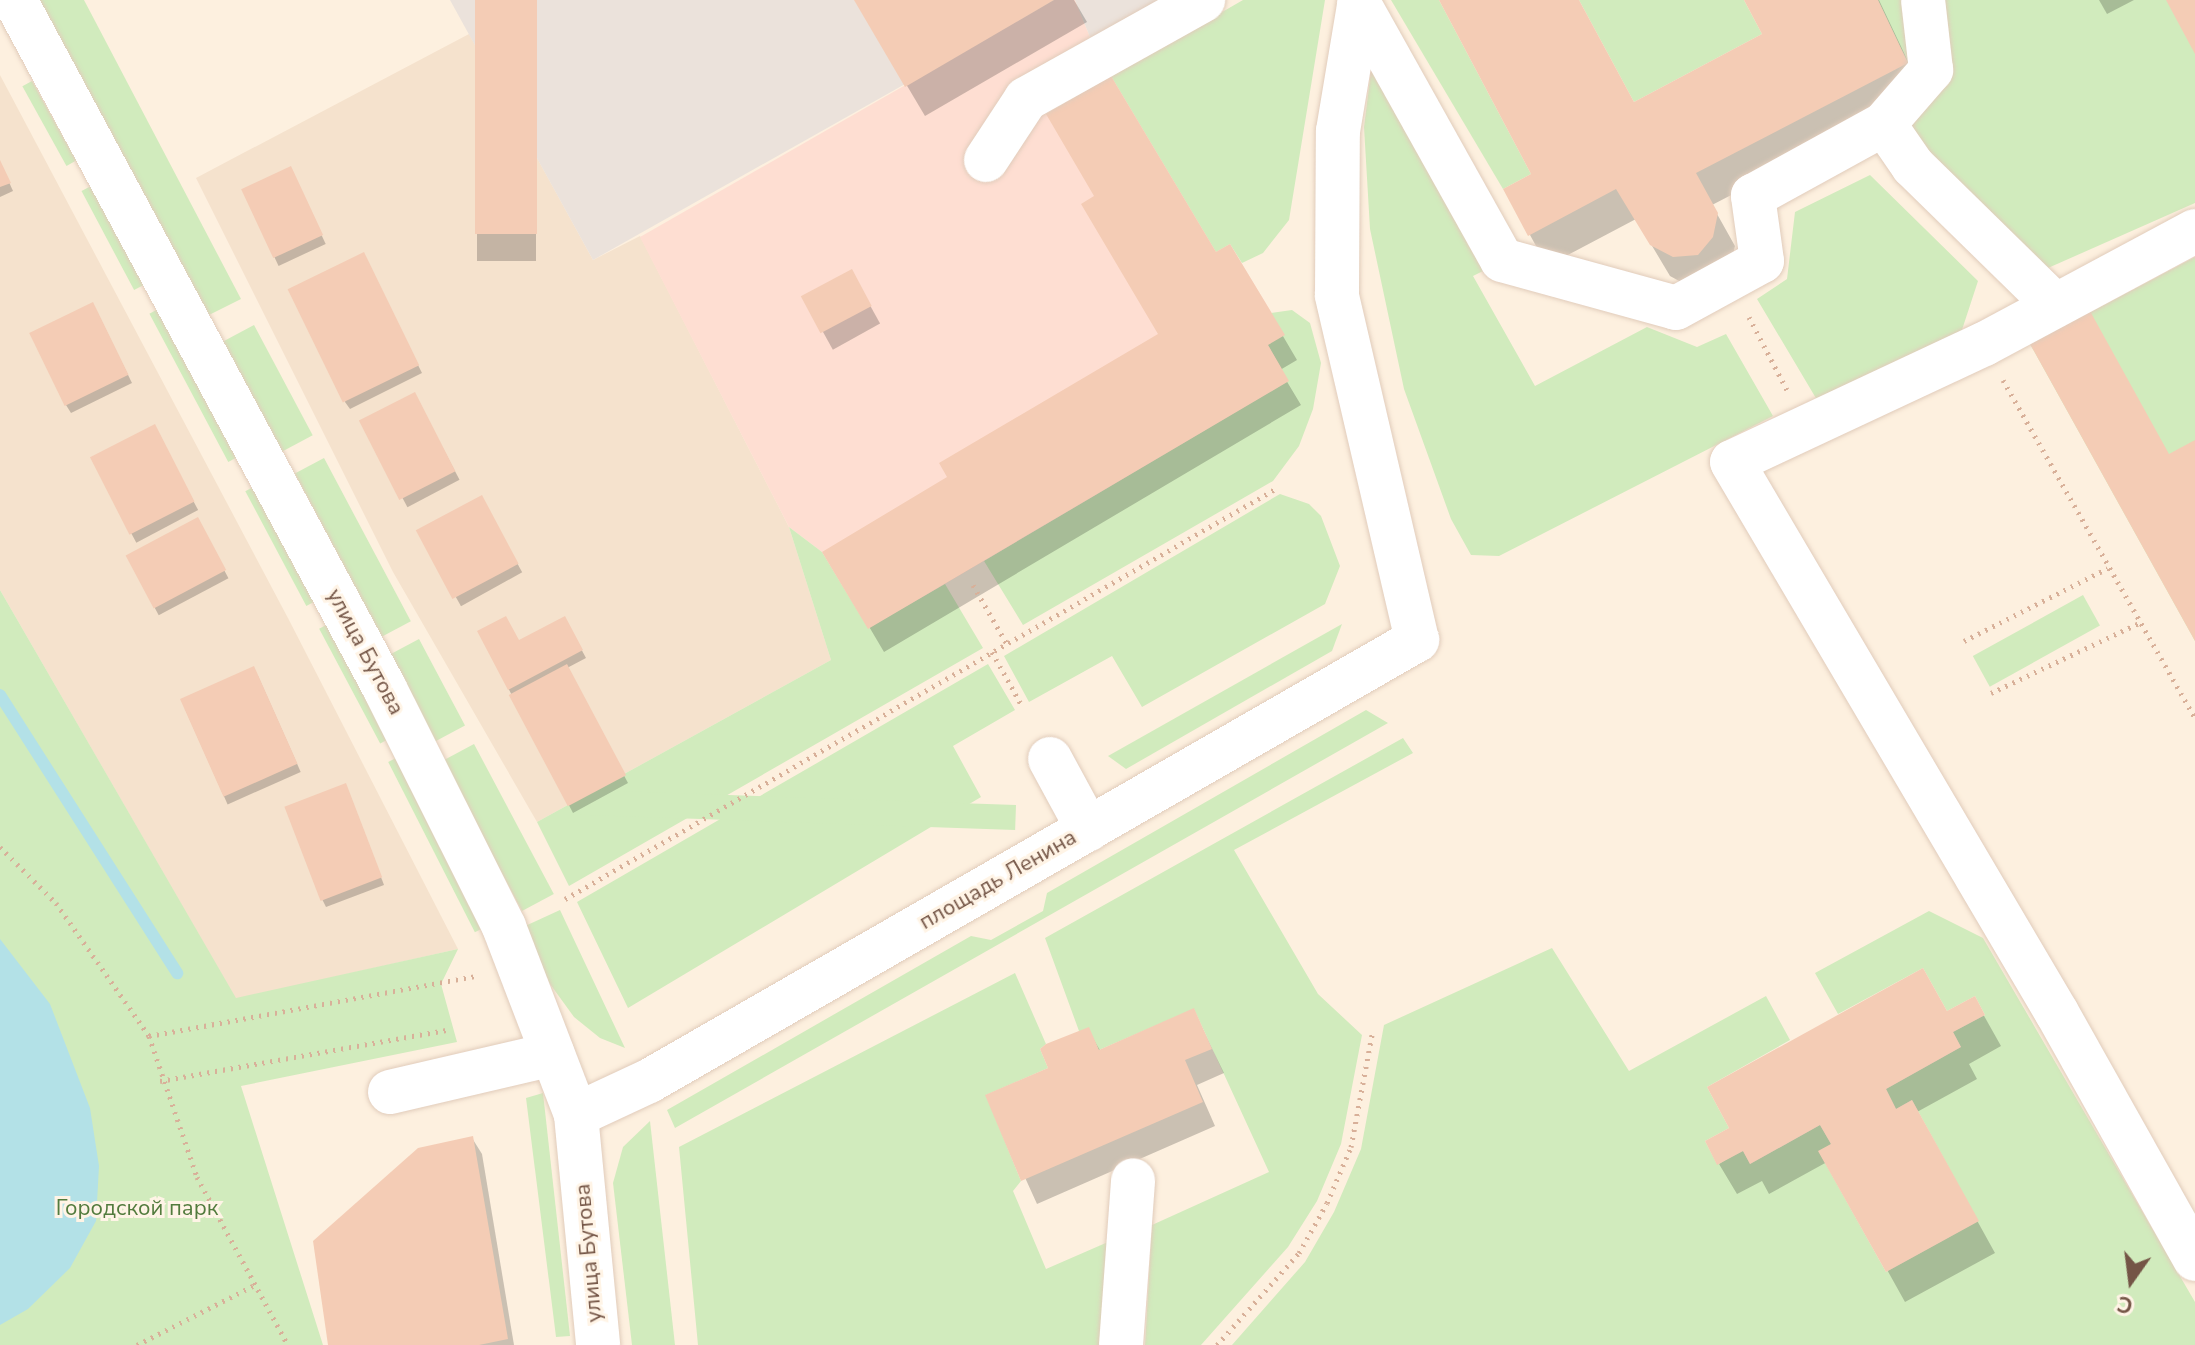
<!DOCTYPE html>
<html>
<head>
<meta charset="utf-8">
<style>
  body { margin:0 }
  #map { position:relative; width:2195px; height:1345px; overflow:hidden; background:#fdf0df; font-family:"Nunito Sans",sans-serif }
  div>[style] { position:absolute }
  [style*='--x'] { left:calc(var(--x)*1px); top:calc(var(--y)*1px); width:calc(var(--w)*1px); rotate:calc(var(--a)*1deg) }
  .residential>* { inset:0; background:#f5e2cd }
  .commercial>* { inset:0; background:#feded2 }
  .industrial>* { inset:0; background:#ebe2db }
  .green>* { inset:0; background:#d1ebbd; transform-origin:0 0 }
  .water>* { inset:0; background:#b3e1e7 }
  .shadow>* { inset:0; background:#0003; transform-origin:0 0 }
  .stream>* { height:12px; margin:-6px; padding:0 6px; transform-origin:6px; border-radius:6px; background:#b3e1e7 }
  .building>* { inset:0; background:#f4ccb5; transform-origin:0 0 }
  .path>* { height:5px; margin-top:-2.5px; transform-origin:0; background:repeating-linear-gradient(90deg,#d8b099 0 2px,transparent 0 8px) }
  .roads { filter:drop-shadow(0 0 2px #e1ccbb) drop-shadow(0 0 2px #e1ccbb) }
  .minor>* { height:44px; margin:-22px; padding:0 22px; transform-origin:22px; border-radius:22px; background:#fff }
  span { translate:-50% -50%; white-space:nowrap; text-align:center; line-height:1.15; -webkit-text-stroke:6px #fff4e6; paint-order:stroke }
  .street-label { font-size:22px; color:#745546 }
  .park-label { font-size:22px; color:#527b3d }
  .north { position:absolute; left:2091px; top:1241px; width:80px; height:80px; -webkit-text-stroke:6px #fff4e6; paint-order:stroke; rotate:194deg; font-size:22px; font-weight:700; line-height:32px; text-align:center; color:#745546 }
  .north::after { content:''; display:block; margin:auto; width:28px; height:36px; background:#745546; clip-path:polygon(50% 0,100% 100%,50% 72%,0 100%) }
</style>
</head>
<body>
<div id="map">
  <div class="residential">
    <div style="clip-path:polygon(469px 34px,593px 260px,640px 236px,789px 527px,831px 660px,537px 822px,393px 572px,196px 178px)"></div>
    <div style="clip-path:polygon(0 75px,289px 620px,458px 949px,236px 999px,0 590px)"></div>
  </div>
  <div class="commercial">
    <div style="clip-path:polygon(1054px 0,1075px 0,1092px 42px,1216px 251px,1230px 244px,1285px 335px,1268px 345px,1289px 381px,868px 629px,822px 552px,789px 527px,640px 237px)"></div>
  </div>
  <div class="industrial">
    <div style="clip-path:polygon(450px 0,1054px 0,593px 260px)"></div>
    <div style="clip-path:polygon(1075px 0,1161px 0,1092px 42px)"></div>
  </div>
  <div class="green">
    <div style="clip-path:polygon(38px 0,84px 0,241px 299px,209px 315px)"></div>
    <div style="clip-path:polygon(1243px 0,1325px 0,1289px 220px,1263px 253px,1242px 263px,1230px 244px,1216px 252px,1111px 76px)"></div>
    <div style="clip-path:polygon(1391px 0,1439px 0,1531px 174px,1503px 189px)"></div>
    <div style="clip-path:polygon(1579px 0,1744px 0,1762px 34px,1634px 102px)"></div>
    <div style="clip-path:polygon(1878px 0,1903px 0,1908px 63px)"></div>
    <div style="clip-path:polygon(1941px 0,2195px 0,2195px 203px,2048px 268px,1903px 129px)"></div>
    <div style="clip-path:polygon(1373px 55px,1489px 268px,1473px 276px,1535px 386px,1647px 327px,1697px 347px,1726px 334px,1773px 416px,1499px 556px,1471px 555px,1451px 519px,1404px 389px,1370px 229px,1364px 127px)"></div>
    <div style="left:32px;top:81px;width:91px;height:11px;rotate:61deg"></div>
    <div style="clip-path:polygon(1870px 175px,1978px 281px,1959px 339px,1820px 405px,1757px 299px,1787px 279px,1795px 212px)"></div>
    <div style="left:93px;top:185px;width:112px;height:13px;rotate:62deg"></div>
    <div style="clip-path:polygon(2195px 257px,2195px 641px,2030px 344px)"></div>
    <div style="left:160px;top:308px;width:168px;height:12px;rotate:62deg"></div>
    <div style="clip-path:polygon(1292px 310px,1310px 323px,1321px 363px,1313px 409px,1299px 446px,1273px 481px,1023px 625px,984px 561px,1288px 381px,1268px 345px,1271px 313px)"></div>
    <div style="left:254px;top:325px;width:125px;height:35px;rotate:62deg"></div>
    <div style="left:324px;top:458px;width:185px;height:33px;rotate:62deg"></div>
    <div style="left:255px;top:486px;width:130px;height:11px;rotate:62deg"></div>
    <div style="clip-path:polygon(1280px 494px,1309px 504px,1321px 516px,1340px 566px,1325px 604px,1142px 707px,1112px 656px,1029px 702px,1004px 656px)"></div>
    <div style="clip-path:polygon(789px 527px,822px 552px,868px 628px,945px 584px,983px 648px,569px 886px,537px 822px,831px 660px)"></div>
    <div style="clip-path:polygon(0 590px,236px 998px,458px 949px,441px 984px,457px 1042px,241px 1086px,323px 1345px,0 1345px)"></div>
    <div style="left:2083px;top:595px;width:35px;height:126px;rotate:61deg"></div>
    <div style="left:328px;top:624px;width:130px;height:10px;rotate:62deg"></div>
    <div style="clip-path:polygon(1342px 624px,1332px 651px,1126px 769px,1108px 756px)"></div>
    <div style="left:419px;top:639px;width:98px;height:35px;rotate:62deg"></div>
    <div style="clip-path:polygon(988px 664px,1015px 710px,953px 746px,981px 797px,628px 1008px,577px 902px)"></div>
    <div style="clip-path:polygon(1366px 710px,1388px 723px,675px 1128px,667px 1110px,971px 936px,991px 940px,1043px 911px,1047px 893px)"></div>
    <div style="clip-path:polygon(1403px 738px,1413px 753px,1234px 850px,1318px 994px,1362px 1035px,1341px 1144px,1317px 1201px,1288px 1247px,1201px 1345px,1145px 1345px,1152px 1225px,1269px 1172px,1194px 1009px,1099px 1050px,1079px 1031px,1045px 938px)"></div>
    <div style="left:474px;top:744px;width:170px;height:36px;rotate:62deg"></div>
    <div style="left:398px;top:757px;width:191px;height:11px;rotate:63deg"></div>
    <div style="left:1016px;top:805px;width:25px;height:435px;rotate:92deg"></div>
    <div style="clip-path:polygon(560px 910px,625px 1048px,600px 1038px,574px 1017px,550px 984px,523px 927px)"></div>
    <div style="clip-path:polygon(1929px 911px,1983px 938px,2195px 1302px,2195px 1345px,1232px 1345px,1305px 1262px,1334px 1212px,1361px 1149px,1384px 1025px,1552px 948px,1629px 1071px,1766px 996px,1790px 1040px,1707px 1087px,1729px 1128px,1705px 1141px,1717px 1164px,1743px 1151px,1750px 1164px,1820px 1125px,1831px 1144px,1819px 1152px,1886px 1272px,1978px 1221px,1912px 1100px,1896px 1109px,1886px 1089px,1961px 1047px,1953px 1032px,1985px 1015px,1975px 996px,1947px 1011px,1923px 968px,1838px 1014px,1815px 973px)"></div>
    <div style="clip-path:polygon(1015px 973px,1046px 1044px,1040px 1049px,1048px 1068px,986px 1095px,1021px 1181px,1013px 1191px,1046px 1269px,1108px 1242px,1102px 1345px,698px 1345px,679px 1147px)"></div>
    <div style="clip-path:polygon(543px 1093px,570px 1336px,556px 1337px,526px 1098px)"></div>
    <div style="clip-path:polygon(650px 1121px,675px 1345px,632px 1345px,613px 1183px,623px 1147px)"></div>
  </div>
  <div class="water">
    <div style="clip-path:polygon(0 939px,50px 1004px,90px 1108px,99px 1166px,96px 1221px,70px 1268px,28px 1309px,0 1325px)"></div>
  </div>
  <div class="shadow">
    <div style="left:477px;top:0;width:59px;height:261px"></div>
    <div style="clip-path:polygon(856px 0,1074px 0,1087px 22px,925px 116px)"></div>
    <div style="clip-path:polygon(1441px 0,1578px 0,1634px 104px,1765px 35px,1747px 0,1879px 0,1924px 95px,1712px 205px,1735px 246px,1730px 268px,1692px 288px,1670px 276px,1636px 219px,1547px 266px,1530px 235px,1534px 175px)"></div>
    <div style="clip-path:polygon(2099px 0,2134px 0,2107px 14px)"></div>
    <div style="clip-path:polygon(0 162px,13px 191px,0 197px)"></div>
    <div style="left:294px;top:176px;width:75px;height:52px;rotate:65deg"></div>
    <div style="clip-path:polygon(1230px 246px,1297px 360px,1280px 370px,1301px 405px,884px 652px,825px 552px,950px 478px,1160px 335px,1215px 254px)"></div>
    <div style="clip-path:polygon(367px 262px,422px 373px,350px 409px,345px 402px)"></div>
    <div style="left:851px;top:271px;width:60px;height:54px;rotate:61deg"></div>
    <div style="clip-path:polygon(97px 312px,132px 383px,71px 413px,66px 405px)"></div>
    <div style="left:414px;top:394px;width:97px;height:59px;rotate:62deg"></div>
    <div style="left:154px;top:427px;width:94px;height:70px;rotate:62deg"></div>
    <div style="left:481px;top:498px;width:85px;height:70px;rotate:61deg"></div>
    <div style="left:197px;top:519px;width:67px;height:79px;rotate:62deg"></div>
    <div style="clip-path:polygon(565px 619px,586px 658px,567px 668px,628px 783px,573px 813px,479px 632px,519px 643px)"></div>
    <div style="left:258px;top:676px;width:105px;height:80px;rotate:66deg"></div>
    <div style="clip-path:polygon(349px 793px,384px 885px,326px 907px,322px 899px)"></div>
    <div style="clip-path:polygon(1974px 998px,2001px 1046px,1969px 1064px,1977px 1079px,1917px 1112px,1995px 1253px,1905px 1302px,1827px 1162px,1769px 1194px,1762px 1181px,1737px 1194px,1719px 1164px)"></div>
    <div style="clip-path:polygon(1194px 1011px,1224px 1073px,1197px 1085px,1215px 1126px,1037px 1204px,988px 1096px,1051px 1069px,1088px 1030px,1101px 1052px)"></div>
    <div style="clip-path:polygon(472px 1138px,482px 1154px,514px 1345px,330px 1345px)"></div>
  </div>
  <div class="stream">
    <div style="--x:0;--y:695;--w:330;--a:57.5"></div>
  </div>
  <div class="building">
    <div style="left:475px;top:0;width:62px;height:234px"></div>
    <div style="clip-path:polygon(854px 0,1054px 0,905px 87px)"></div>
    <div style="clip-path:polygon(1439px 0,1579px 0,1634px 102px,1762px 34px,1744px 0,1878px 0,1908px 63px,1696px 173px,1718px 213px,1713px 237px,1698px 255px,1673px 257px,1650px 245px,1616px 189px,1528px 236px,1503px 189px,1531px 174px)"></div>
    <div style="clip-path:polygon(2166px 0,2195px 0,2195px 54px)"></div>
    <div style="clip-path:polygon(1111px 76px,1216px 252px,1230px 244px,1285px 335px,1268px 345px,1289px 381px,868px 629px,822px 552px,947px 477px,939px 463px,1158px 334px,1081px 204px,1094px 196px,1046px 114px)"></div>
    <div style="clip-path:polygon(0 160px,11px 183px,0 187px)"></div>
    <div style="left:291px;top:166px;width:76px;height:55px;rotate:65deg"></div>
    <div style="left:364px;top:252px;width:126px;height:85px;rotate:64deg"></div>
    <div style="left:852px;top:269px;width:42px;height:58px;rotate:62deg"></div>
    <div style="left:93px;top:302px;width:81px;height:71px;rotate:64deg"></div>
    <div style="clip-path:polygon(2090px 311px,2169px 454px,2195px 440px,2195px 641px,2030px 344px)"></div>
    <div style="left:415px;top:392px;width:89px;height:63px;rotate:63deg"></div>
    <div style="left:155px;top:424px;width:87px;height:73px;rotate:63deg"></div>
    <div style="left:482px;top:495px;width:78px;height:75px;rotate:62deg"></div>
    <div style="left:198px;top:517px;width:60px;height:82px;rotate:62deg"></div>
    <div style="clip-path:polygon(506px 616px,519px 640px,565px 616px,583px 650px,508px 690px,477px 631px)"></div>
    <div style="left:567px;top:664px;width:126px;height:66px;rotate:62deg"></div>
    <div style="left:254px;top:666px;width:107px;height:81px;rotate:66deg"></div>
    <div style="left:346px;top:783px;width:101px;height:66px;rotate:69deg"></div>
    <div style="clip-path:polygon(1923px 968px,1947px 1011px,1975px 996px,1985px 1015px,1953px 1032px,1961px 1047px,1886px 1089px,1896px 1109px,1912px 1100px,1979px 1221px,1886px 1272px,1818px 1151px,1831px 1144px,1820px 1125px,1750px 1164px,1743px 1151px,1717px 1165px,1705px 1141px,1729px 1128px,1707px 1087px)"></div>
    <div style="clip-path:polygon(1194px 1008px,1212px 1049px,1185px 1060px,1203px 1102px,1021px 1181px,985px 1095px,1048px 1068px,1040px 1049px,1046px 1044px,1089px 1027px,1099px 1050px)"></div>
    <div style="clip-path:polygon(473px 1136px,508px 1339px,479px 1345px,328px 1345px,313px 1241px,418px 1148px)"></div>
  </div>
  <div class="path">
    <div style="--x:1749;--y:317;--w:82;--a:62.5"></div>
    <div style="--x:2003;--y:380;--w:389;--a:60.4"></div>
    <div style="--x:973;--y:585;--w:68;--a:60"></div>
    <div style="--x:1964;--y:641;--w:161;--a:-26.9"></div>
    <div style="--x:992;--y:652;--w:62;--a:60.9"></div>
    <div style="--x:1991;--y:693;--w:164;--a:-25.3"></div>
    <div style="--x:0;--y:847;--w:79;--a:45"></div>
    <div style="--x:56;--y:903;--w:162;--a:55"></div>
    <div style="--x:149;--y:1036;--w:149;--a:71.2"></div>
    <div style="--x:197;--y:1177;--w:191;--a:61.6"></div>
    <div style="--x:565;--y:899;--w:822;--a:-30"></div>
    <div style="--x:149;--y:1036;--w:333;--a:-10.4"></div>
    <div style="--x:160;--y:1081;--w:291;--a:-10.1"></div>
    <div style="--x:137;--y:1345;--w:132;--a:-27"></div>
    <div style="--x:1217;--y:1345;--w:123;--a:-48.3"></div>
    <div style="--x:1299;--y:1253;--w:57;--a:-60.8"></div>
    <div style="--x:1327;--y:1203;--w:61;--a:-66.8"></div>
    <div style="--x:1351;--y:1147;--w:119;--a:-79.4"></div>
  </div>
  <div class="roads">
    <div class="minor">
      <div style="--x:15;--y:0;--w:782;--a:61.76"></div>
      <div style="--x:385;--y:689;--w:266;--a:63.4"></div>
      <div style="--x:504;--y:927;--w:201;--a:69"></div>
      <div style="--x:576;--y:1115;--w:231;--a:84.5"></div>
      <div style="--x:1359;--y:4;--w:293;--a:60.8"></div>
      <div style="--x:1502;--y:260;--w:180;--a:15.4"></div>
      <div style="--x:1676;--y:308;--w:98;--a:-28.7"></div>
      <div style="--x:1762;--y:261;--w:66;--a:-97.9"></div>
      <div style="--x:1753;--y:196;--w:149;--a:-28.8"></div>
      <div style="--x:1884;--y:124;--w:51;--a:55.4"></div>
      <div style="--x:1913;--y:166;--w:196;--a:44.4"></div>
      <div style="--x:1884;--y:124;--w:72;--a:-49"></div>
      <div style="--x:1931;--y:70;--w:70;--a:-96.5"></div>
      <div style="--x:986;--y:160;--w:73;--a:-56.7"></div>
      <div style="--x:1026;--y:99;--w:203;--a:-29.2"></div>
      <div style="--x:2195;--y:231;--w:239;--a:151.8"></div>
      <div style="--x:1984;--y:344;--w:278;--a:154.9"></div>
      <div style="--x:1732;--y:462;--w:640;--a:59.47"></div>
      <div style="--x:2057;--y:1013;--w:282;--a:60.7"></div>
      <div style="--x:1050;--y:759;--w:80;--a:61.5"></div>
      <div style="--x:390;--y:1092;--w:167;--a:-13.1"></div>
      <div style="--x:576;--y:1115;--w:81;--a:-25"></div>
      <div style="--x:649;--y:1081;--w:886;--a:-29.87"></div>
      <div style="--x:1417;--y:640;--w:354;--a:-103.1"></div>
      <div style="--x:1337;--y:295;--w:164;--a:-89.7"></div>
      <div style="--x:1338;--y:131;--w:133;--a:-80.5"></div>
      <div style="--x:1121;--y:1345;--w:165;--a:-85.8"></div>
    </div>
  </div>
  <div class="street-label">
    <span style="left:365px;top:652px;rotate:62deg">улица Бутова</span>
    <span style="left:998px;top:880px;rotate:-30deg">площадь Ленина</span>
    <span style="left:589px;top:1253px;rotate:-95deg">улица Бутова</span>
  </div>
  <div class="park-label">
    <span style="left:137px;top:1209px">Городской парк</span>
  </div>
  <div class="north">С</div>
</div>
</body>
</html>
